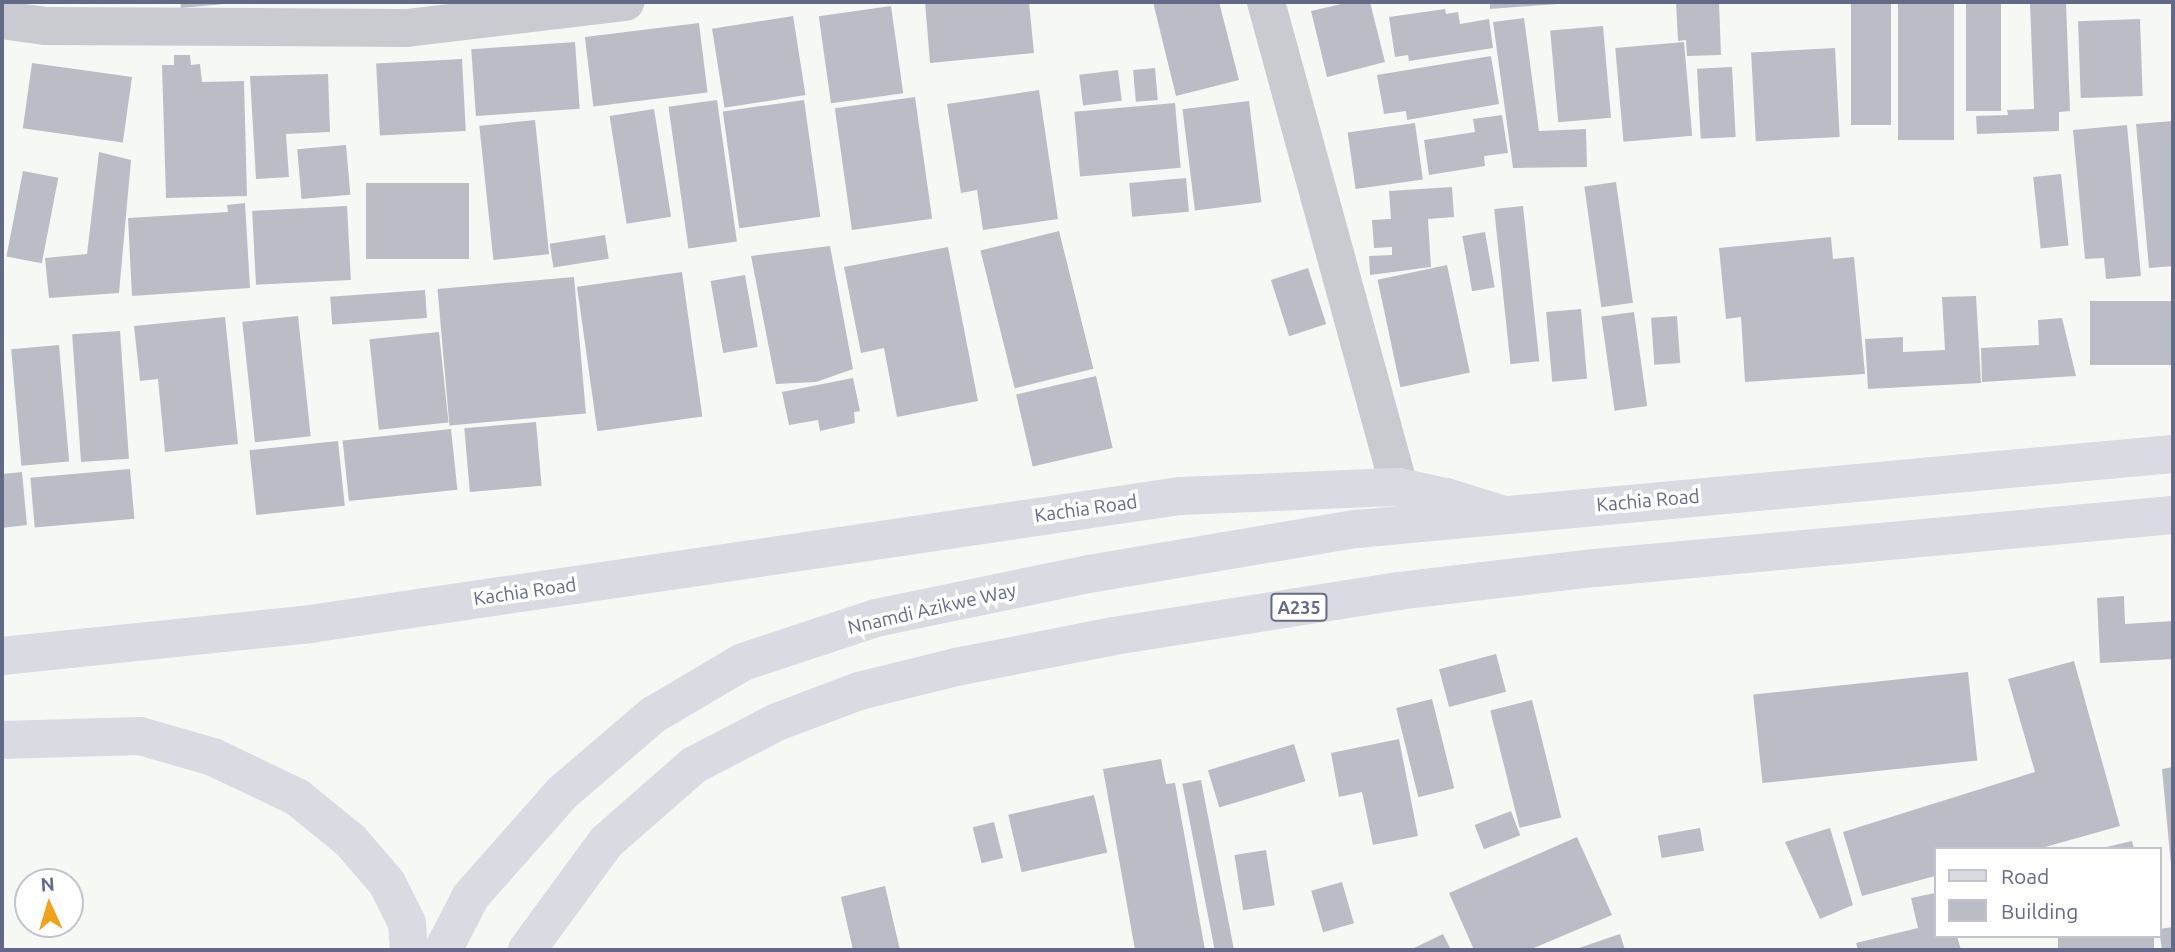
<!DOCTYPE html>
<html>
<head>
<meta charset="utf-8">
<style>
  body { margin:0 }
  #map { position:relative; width:2175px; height:952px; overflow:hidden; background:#f6f8f4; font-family:Ubuntu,sans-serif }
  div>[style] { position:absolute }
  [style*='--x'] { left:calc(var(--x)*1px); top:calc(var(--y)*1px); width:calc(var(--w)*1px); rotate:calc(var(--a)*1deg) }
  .building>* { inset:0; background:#babdc6; transform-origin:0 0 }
  .minor>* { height:38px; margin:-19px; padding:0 19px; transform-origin:19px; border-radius:19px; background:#cacbd0 }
  .major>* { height:38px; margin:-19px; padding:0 19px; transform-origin:19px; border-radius:19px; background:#d9dae2 }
  .highway>* { height:38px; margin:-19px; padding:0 19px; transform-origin:19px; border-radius:19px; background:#d9dae2 }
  span { translate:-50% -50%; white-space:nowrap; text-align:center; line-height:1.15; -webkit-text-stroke:7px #fff; paint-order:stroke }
  .shield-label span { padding:2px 5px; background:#fff; border:2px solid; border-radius:5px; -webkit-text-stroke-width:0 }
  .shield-label { font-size:18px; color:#636a88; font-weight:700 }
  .street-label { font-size:19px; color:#636a88 }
  .frame { position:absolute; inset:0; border:4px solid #636a88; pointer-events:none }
  .legend { position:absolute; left:1934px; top:847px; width:228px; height:91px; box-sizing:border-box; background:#fff; border:2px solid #c1c3cf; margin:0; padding:9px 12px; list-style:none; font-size:21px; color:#636a88 }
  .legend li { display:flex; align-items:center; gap:14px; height:35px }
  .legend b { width:35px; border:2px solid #c1c3cf }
  .north { position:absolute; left:14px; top:868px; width:70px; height:70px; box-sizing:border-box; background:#fff; border:2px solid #c1c3cf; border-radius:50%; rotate:356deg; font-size:19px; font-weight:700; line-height:28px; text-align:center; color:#636a88 }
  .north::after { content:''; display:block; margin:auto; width:24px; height:32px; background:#f5a016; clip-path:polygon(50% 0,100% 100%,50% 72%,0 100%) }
</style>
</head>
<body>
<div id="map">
  <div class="building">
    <div style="clip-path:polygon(180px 2px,224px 2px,224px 4px,181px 8px)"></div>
    <div style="clip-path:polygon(925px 2px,1029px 2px,1034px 53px,930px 63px)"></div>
    <div style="clip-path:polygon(1153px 2px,1219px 2px,1239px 80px,1176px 96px)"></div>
    <div style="clip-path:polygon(1350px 2px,1370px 2px,1385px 62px,1327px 77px,1311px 11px)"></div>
    <div style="clip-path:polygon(1490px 2px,1558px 2px,1558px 4px,1490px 9px)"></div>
    <div style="clip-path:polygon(1676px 2px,1719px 2px,1721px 55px,1687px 56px,1686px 40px,1678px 41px)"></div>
    <div style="left:1851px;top:2px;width:40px;height:123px"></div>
    <div style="left:1898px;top:2px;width:56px;height:138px"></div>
    <div style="left:1966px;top:2px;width:35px;height:109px"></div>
    <div style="clip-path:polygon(2030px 2px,2066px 2px,2070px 111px,2059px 112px,2059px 131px,1977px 134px,1976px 116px,2008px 115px,2007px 110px,2034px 109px)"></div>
    <div style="left:891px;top:6px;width:88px;height:73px;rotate:82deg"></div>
    <div style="clip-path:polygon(1445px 9px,1446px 14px,1458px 12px,1460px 24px,1489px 19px,1493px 48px,1409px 61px,1408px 55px,1395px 57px,1389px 17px)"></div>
    <div style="left:793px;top:16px;width:80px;height:82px;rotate:81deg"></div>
    <div style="clip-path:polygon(1524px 18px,1539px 131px,1586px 129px,1587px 167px,1513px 168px,1493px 22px)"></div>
    <div style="left:2140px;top:19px;width:77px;height:62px;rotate:88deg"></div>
    <div style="left:699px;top:23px;width:70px;height:115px;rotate:83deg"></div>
    <div style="left:1603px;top:26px;width:92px;height:53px;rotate:85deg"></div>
    <div style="left:575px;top:42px;width:67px;height:104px;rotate:86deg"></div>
    <div style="left:1684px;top:42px;width:94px;height:69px;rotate:85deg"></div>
    <div style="left:1835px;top:48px;width:89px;height:84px;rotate:87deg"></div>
    <div style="clip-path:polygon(174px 55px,190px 55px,191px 65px,200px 64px,202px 82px,244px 81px,247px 196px,166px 198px,162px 65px,174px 65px)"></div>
    <div style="clip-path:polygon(1491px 56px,1499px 104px,1407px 120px,1406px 111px,1384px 114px,1377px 75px)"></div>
    <div style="left:462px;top:59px;width:72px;height:86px;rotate:87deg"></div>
    <div style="left:32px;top:63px;width:101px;height:66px;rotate:8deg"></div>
    <div style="left:1732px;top:67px;width:70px;height:35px;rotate:87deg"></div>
    <div style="left:1155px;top:68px;width:32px;height:22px;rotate:85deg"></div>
    <div style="left:1118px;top:70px;width:31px;height:39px;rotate:83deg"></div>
    <div style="clip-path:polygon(328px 74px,330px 132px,286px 134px,289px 177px,256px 179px,250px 76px)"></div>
    <div style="clip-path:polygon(1039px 90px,1058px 219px,983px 230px,977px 190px,961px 193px,947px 104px)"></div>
    <div style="left:915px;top:97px;width:123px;height:81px;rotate:82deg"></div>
    <div style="left:717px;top:100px;width:143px;height:49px;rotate:82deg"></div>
    <div style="left:804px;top:100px;width:118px;height:82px;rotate:82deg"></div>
    <div style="left:1249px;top:101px;width:102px;height:67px;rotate:83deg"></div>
    <div style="left:1175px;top:103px;width:65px;height:101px;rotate:85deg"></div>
    <div style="left:654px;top:109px;width:109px;height:45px;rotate:81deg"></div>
    <div style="clip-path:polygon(1502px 115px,1508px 153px,1484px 156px,1485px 166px,1429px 175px,1424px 140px,1475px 132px,1473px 119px)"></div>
    <div style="left:535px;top:120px;width:135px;height:56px;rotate:84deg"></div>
    <div style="clip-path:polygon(2173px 121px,2173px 266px,2149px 268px,2136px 124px)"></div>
    <div style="left:1415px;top:123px;width:57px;height:68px;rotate:82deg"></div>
    <div style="clip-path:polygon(2127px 125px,2141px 276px,2106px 279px,2104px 258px,2085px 259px,2073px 130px)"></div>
    <div style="left:346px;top:145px;width:50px;height:49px;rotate:85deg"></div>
    <div style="clip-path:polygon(99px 152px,131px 160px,119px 293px,49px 298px,45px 258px,87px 254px)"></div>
    <div style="left:23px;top:171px;width:36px;height:87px;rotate:11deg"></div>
    <div style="left:2061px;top:174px;width:72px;height:28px;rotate:84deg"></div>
    <div style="left:1186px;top:178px;width:34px;height:57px;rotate:85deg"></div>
    <div style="left:1616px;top:182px;width:122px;height:32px;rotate:82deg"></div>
    <div style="left:366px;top:183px;width:103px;height:76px"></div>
    <div style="clip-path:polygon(1452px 187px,1454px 217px,1428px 219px,1431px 267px,1370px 275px,1369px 256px,1392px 255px,1392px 247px,1374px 248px,1372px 220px,1391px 219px,1389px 191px)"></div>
    <div style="clip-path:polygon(245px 203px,250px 288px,132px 296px,128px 218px,228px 212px,227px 205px)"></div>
    <div style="left:347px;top:206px;width:74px;height:95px;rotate:87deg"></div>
    <div style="left:1523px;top:206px;width:156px;height:29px;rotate:84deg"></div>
    <div style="left:1059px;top:231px;width:142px;height:81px;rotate:76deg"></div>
    <div style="left:1485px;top:232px;width:56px;height:23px;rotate:80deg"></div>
    <div style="left:605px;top:235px;width:24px;height:56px;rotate:81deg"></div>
    <div style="clip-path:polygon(1831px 237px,1833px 259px,1854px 257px,1865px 374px,1745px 382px,1741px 317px,1726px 319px,1719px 248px)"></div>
    <div style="clip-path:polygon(830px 246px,853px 369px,816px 382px,776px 384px,751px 256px)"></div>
    <div style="clip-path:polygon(948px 247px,978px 401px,897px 417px,884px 348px,861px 353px,844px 267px)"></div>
    <div style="left:1447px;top:265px;width:110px;height:71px;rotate:78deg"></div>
    <div style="left:1308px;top:268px;width:59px;height:39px;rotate:72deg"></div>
    <div style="left:682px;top:272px;width:146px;height:106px;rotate:82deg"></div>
    <div style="left:745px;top:275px;width:73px;height:35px;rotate:80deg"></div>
    <div style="left:574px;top:277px;width:137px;height:137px;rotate:85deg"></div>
    <div style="left:425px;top:290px;width:28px;height:95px;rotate:86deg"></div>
    <div style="clip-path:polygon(1976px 296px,1981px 383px,1868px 389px,1865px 339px,1903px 337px,1903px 352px,1945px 350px,1942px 297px)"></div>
    <div style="left:2173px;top:301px;width:64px;height:83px;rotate:90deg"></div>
    <div style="left:1581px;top:309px;width:70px;height:35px;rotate:85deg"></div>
    <div style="left:1634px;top:312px;width:95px;height:33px;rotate:82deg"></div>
    <div style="left:298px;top:316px;width:121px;height:56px;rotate:84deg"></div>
    <div style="left:1677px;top:316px;width:47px;height:26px;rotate:86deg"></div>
    <div style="clip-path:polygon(225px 317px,238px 444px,165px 452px,158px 379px,140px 381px,134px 326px)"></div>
    <div style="clip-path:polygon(2062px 318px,2076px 376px,1982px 382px,1981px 348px,2039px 345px,2038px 320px)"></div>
    <div style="left:120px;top:331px;width:128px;height:48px;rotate:86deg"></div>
    <div style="left:439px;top:332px;width:91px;height:70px;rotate:84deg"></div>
    <div style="left:59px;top:345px;width:117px;height:48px;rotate:85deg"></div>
    <div style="left:1096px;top:376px;width:74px;height:82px;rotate:77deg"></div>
    <div style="clip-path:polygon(853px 378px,860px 411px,854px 412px,855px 423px,820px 431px,818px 420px,789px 425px,782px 392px)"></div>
    <div style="left:536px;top:422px;width:64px;height:72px;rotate:85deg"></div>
    <div style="left:451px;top:429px;width:61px;height:109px;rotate:84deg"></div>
    <div style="left:338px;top:441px;width:65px;height:89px;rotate:84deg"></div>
    <div style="left:130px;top:469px;width:50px;height:100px;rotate:85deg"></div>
    <div style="clip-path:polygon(22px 472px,27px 525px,2px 528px,2px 474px)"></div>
    <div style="clip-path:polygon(2124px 596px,2125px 624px,2173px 621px,2173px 659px,2100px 663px,2097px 598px)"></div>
    <div style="left:1496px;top:654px;width:39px;height:59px;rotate:75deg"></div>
    <div style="clip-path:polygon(2074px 661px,2120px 826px,2038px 849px,1935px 849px,1935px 876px,1862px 896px,1843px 832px,2035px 772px,2008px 679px)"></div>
    <div style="left:1968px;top:672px;width:89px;height:216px;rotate:84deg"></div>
    <div style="left:1432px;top:699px;width:92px;height:37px;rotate:76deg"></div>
    <div style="left:1532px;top:700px;width:121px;height:43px;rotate:76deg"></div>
    <div style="clip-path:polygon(1399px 739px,1418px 836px,1373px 845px,1362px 792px,1339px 797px,1331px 753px)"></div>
    <div style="left:1294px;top:744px;width:39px;height:90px;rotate:73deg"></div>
    <div style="clip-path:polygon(1161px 759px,1166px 784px,1175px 783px,1205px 950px,1135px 950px,1103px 769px)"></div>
    <div style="clip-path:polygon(2173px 767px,2173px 864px,2171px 865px,2162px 769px)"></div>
    <div style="left:1201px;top:780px;width:173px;height:19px;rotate:79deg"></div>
    <div style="left:1094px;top:795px;width:59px;height:88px;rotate:77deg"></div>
    <div style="left:1511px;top:811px;width:26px;height:39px;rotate:69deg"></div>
    <div style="left:994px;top:822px;width:37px;height:22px;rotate:76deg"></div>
    <div style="left:1700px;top:828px;width:23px;height:43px;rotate:80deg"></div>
    <div style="clip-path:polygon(1830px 828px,1853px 905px,1820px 919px,1785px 842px)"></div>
    <div style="clip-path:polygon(1577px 837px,1612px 915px,1529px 950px,1474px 950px,1449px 893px)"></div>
    <div style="clip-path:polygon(2132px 841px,2134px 849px,2102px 849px,2102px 848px)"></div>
    <div style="left:1266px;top:850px;width:56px;height:32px;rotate:81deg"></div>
    <div style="left:1342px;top:882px;width:43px;height:32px;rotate:74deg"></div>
    <div style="clip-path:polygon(885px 886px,900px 950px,853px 950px,841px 897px)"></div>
    <div style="clip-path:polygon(1935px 893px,1935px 936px,1957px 936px,1961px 950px,1858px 950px,1856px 943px,1918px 928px,1911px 898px)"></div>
    <div style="clip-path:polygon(2173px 927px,2173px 950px,2162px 950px,2159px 929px)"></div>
    <div style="clip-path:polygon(1443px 934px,1451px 950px,1410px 950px)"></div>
    <div style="clip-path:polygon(1620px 934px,1625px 950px,1573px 950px)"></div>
    <div style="left:2058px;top:936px;width:96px;height:14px"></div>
  </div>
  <div class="minor">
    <div style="--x:1266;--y:2;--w:503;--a:74.66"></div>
    <div style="--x:2;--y:20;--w:43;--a:7.9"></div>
    <div style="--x:45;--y:26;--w:362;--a:0.3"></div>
    <div style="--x:407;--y:28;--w:220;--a:-6.8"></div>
  </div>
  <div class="major">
    <div style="--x:2;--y:656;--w:310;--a:-5.9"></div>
    <div style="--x:310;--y:624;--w:879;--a:-8.37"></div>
    <div style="--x:1180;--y:496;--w:219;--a:-2.4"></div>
    <div style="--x:1399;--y:487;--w:48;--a:12"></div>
    <div style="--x:1446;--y:497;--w:58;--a:17.2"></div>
  </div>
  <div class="highway">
    <div style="--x:2;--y:740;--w:138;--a:-1.7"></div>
    <div style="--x:140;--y:736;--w:76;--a:16"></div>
    <div style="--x:213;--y:757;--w:93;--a:25.5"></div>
    <div style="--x:297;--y:797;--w:68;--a:39.1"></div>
    <div style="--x:350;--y:840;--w:57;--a:49.3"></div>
    <div style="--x:387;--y:883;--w:45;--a:63.4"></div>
    <div style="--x:407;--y:923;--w:27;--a:86"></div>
    <div style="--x:443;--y:950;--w:61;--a:-62.6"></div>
    <div style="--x:471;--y:896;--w:137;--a:-48.5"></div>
    <div style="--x:562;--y:793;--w:120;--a:-40.6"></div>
    <div style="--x:653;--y:715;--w:104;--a:-30.5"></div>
    <div style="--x:743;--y:662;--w:140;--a:-18.3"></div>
    <div style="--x:876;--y:618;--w:217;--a:-11.7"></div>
    <div style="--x:1089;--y:574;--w:271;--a:-9.6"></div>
    <div style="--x:1356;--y:529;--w:820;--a:-5.25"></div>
    <div style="--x:527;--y:950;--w:134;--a:-53.8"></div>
    <div style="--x:606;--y:842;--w:117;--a:-41.2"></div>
    <div style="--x:694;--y:765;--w:93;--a:-27.4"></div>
    <div style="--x:777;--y:722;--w:88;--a:-20.7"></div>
    <div style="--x:859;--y:691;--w:100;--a:-13.9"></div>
    <div style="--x:956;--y:667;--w:161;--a:-11.1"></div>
    <div style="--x:1114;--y:636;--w:288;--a:-9"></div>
    <div style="--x:1398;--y:591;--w:198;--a:-6.7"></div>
    <div style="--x:1595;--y:568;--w:580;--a:-5.24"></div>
  </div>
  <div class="shield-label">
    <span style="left:1299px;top:607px">A235</span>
  </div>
  <div class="street-label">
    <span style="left:1648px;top:501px;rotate:-5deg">Kachia Road</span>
    <span style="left:1086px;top:509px;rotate:-8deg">Kachia Road</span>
    <span style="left:525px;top:592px;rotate:-8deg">Kachia Road</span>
    <span style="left:932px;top:609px;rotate:-13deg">Nnamdi Azikwe Way</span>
  </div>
  <div class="frame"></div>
  <ul class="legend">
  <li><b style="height:9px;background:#d9dae2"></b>Road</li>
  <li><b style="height:19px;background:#babdc6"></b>Building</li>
  </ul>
  <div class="north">N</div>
</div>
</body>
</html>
